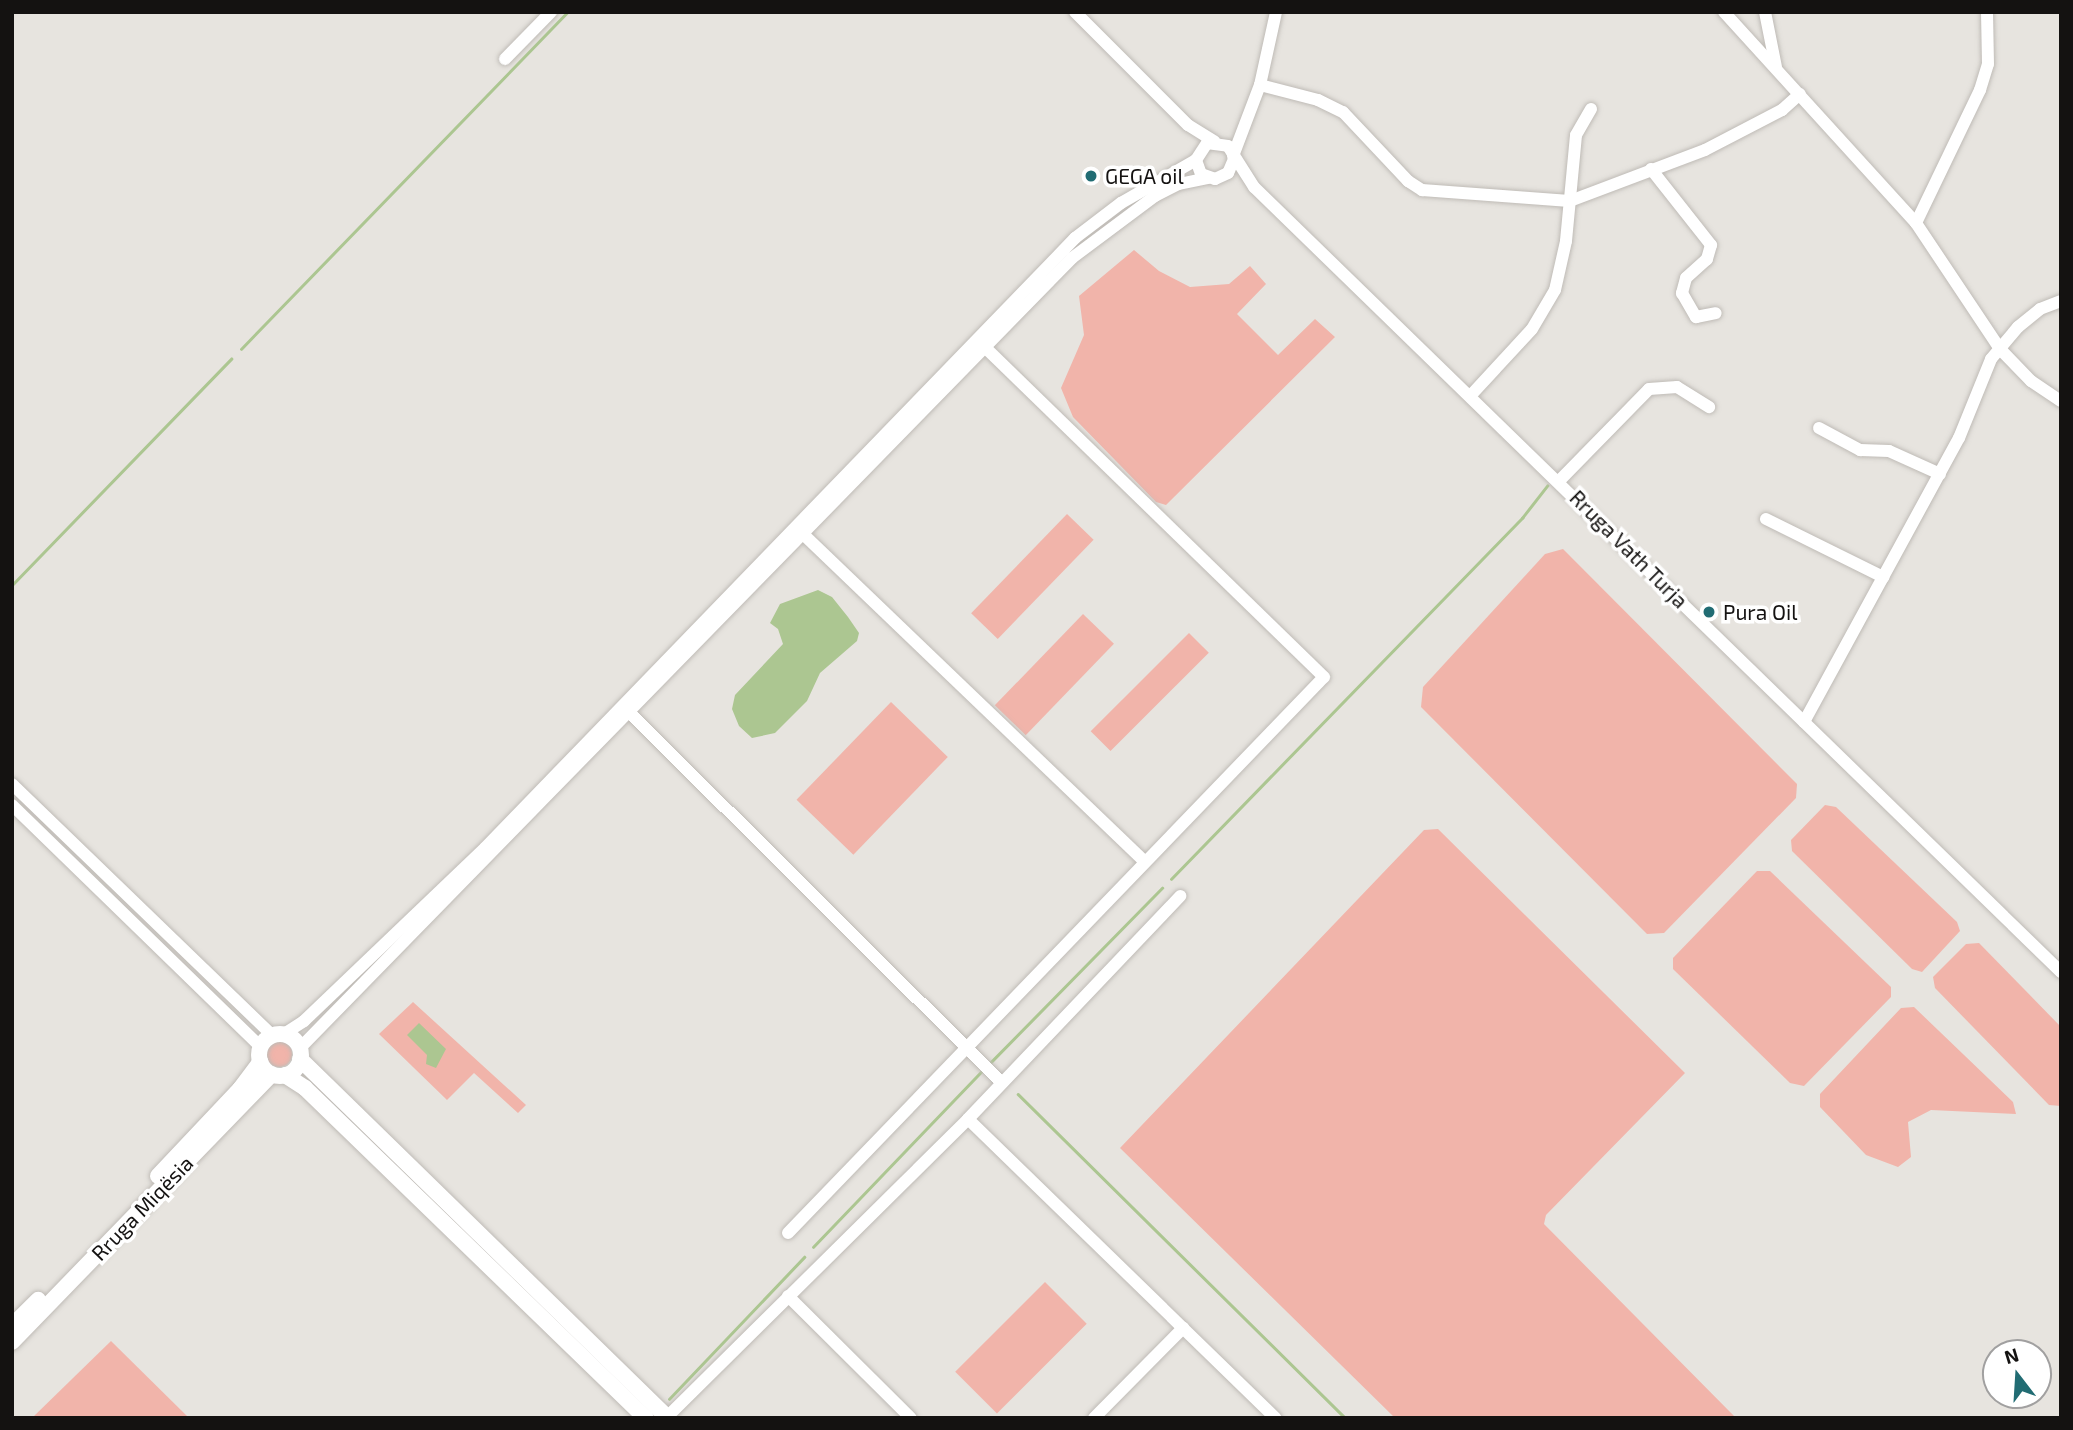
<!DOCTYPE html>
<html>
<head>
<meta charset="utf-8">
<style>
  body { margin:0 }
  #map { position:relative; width:2073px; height:1430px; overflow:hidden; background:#e7e4df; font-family:"Exo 2",sans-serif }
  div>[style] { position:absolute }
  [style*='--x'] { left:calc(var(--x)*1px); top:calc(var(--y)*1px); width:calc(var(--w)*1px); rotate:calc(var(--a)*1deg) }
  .green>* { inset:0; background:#f1b4aa; transform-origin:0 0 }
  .round { border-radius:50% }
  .water>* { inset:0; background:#acc691 }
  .stream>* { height:2.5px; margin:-1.25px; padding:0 1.25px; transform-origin:1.25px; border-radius:1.25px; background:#acc691 }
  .roads { filter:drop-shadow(0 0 2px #bfbbb6) drop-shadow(0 0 2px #bfbbb6) }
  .minor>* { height:12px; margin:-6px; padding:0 6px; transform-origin:6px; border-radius:6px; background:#fff }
  .major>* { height:16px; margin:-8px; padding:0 8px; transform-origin:8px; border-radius:8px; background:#fff }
  .major>.ring { margin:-8px; padding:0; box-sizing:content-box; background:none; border:16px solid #fff; border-radius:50% }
  .dots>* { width:19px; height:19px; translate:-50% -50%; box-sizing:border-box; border:4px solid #fff; border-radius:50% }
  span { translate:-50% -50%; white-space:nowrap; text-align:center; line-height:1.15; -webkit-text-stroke:7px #fff; paint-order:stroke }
  .poi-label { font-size:21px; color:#141211 }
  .left { translate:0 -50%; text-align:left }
  .street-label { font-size:21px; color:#141211 }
  .frame { position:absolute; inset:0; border:14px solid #141211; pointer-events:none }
  .north { position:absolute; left:1982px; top:1339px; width:70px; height:70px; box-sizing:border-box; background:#fff; border:2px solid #a1a0a0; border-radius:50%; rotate:343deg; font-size:19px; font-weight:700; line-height:28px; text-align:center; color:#141211 }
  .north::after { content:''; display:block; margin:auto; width:24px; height:32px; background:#216c73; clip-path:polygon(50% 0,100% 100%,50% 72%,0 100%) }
</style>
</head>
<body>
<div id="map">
  <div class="green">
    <div style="clip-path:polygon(1134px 250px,1159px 271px,1190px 287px,1229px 284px,1250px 266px,1266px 284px,1237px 314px,1278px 355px,1315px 319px,1335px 337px,1166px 505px,1156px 502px,1073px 417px,1061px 388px,1084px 335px,1079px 296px)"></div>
    <div style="left:1067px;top:514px;width:37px;height:138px;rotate:44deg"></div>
    <div style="clip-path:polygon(1563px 549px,1797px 784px,1796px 798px,1664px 933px,1647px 934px,1421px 707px,1423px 687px,1545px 554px)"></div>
    <div style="left:1083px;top:614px;width:43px;height:127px;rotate:44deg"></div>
    <div style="left:1189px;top:633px;width:28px;height:139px;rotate:45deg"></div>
    <div style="left:891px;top:702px;width:79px;height:136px;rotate:44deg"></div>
    <div style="clip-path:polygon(1825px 805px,1836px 807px,1957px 922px,1960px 931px,1922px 972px,1912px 969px,1792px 851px,1791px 840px)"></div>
    <div style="clip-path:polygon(1438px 829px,1685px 1073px,1546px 1215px,1544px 1224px,1736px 1418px,1395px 1418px,1120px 1148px,1424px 830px)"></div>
    <div style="clip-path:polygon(1757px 871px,1770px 871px,1891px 987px,1891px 997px,1804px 1086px,1790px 1083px,1673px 969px,1673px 958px)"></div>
    <div style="clip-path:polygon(1979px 943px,2061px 1027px,2061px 1106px,2049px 1105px,1935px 988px,1933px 977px,1966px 944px)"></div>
    <div style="clip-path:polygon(413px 1002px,526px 1105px,518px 1113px,474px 1073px,447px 1100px,379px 1034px)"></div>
    <div style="clip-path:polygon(1914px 1007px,2013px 1102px,2016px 1114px,1931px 1110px,1908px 1122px,1911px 1157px,1898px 1167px,1866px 1155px,1820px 1107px,1820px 1094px,1901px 1008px)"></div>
    <div class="round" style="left:266px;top:1041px;width:26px;height:26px"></div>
    <div style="left:1045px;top:1282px;width:59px;height:127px;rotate:45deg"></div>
    <div style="clip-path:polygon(111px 1341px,189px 1418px,32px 1418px)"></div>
  </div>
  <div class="water">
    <div style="clip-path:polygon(818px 590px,832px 597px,848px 617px,859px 633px,857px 641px,820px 673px,807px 701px,775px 733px,752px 738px,739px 726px,732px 709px,735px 695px,783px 644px,778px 629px,770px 623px,780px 604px)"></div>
    <div style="clip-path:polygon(419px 1023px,446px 1049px,436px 1068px,426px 1064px,427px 1055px,407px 1035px)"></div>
  </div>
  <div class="stream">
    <div style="--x:241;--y:349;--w:470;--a:-45.9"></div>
    <div style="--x:12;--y:585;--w:315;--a:-45.9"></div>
    <div style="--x:1171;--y:879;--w:504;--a:-45.8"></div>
    <div style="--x:1522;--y:518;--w:41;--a:-52"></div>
    <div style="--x:991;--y:1062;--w:244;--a:-45.5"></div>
    <div style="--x:1018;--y:1094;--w:460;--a:44.7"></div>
    <div style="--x:813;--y:1247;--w:243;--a:-46.2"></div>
    <div style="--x:669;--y:1399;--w:196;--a:-46.4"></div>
  </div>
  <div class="roads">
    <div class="minor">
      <div style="--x:1075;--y:12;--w:160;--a:45"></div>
      <div style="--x:1188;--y:125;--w:31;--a:32"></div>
      <div style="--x:1724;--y:12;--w:285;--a:47.7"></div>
      <div style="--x:1916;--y:223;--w:151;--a:56.3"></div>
      <div style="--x:2000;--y:349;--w:45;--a:45.9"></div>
      <div style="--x:2031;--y:381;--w:36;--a:34"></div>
      <div style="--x:1765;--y:12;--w:56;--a:78.7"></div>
      <div style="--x:505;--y:59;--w:66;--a:-45.6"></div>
      <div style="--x:1260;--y:85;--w:60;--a:14.5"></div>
      <div style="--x:1318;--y:100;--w:28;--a:26"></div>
      <div style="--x:1343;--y:112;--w:95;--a:46.7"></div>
      <div style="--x:1408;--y:181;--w:17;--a:33"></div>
      <div style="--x:1422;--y:190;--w:148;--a:4.3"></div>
      <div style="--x:1570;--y:201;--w:144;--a:-20.7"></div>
      <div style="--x:1705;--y:150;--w:87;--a:-27.5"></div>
      <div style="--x:1782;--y:110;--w:24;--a:-42"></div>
      <div style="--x:1233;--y:156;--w:76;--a:-69.2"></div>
      <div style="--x:1260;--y:85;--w:75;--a:-77.6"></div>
      <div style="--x:1234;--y:159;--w:15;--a:113"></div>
      <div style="--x:1228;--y:173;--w:14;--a:155"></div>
      <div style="--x:1215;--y:179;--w:15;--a:-160"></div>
      <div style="--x:1201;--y:174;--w:15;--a:-110"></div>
      <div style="--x:1196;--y:160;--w:20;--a:-57"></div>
      <div style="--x:1207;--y:143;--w:21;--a:8"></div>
      <div style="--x:1228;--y:146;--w:49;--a:57.6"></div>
      <div style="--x:1254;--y:187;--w:1126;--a:44.21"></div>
      <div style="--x:1651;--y:169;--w:97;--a:51.7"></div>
      <div style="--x:1711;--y:245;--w:15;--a:106"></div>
      <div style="--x:1707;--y:259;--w:28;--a:138"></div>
      <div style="--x:1686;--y:278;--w:16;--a:105"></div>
      <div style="--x:1682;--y:293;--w:28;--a:60"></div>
      <div style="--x:1696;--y:317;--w:20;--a:-11"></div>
      <div style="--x:1916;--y:223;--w:148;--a:-64.3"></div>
      <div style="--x:1980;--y:90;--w:27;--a:-73"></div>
      <div style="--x:1988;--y:64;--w:52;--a:-91.1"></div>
      <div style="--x:1472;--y:394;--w:88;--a:-47.3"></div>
      <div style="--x:1532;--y:329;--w:45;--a:-59.5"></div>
      <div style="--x:1555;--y:290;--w:50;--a:-77.3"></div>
      <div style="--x:1566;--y:241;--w:106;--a:-84.6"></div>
      <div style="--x:1576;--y:135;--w:30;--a:-60"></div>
      <div style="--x:1819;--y:428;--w:47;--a:28.2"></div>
      <div style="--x:1860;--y:450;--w:29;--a:2"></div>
      <div style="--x:1889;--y:451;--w:56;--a:24.3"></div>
      <div style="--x:1560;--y:480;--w:127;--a:-45.6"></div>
      <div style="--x:1649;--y:389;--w:28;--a:-4"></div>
      <div style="--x:1677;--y:387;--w:38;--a:32"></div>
      <div style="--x:1766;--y:519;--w:131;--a:26.4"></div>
      <div style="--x:802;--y:533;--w:475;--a:43.8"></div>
      <div style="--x:630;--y:713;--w:525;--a:44.85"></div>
      <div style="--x:1804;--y:722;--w:324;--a:-61.4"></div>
      <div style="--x:1959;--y:438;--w:85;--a:-67.9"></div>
      <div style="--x:1991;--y:359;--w:42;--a:-49.8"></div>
      <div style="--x:2018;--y:327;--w:28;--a:-39"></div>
      <div style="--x:2040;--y:309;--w:22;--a:-21"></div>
      <div style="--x:12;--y:784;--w:361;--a:44"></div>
      <div style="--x:12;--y:805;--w:346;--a:44.2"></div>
      <div style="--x:284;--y:1034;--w:24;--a:-33"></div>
      <div style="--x:304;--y:1021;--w:250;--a:-43.7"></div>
      <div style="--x:485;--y:848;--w:849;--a:-45.95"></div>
      <div style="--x:1075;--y:238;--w:58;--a:-37.3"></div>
      <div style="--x:1121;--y:203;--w:86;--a:-29.8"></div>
      <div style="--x:300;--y:1048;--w:1105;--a:-45.66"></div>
      <div style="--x:1072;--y:258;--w:104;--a:-36.8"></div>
      <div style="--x:1155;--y:196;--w:27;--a:-27"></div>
      <div style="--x:1179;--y:184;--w:30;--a:-12"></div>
      <div style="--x:968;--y:1119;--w:429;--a:44.2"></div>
      <div style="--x:788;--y:1233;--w:772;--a:-46.05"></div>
      <div style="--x:1324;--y:677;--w:475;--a:-135.8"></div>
      <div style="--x:788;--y:1296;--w:173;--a:44.8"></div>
      <div style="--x:667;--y:1417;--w:424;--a:-44.7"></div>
      <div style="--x:968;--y:1119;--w:308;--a:-46.4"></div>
      <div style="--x:1094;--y:1418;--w:127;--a:-45.3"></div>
    </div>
    <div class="major">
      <div class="ring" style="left:259px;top:1034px;width:26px;height:26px"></div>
      <div style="--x:300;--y:1059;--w:514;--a:44.29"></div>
      <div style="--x:285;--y:1075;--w:24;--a:33"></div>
      <div style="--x:305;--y:1088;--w:475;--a:44.1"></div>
      <div style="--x:158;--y:1176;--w:120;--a:-46.7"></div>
      <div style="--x:240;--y:1089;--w:34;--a:-53"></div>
      <div style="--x:12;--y:1326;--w:37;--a:-45"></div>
      <div style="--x:12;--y:1342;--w:373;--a:-45.9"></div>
    </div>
  </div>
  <div class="dots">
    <div style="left:1091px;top:176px;background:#216c73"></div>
    <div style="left:1709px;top:612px;background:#216c73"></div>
  </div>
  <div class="poi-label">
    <span class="left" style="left:1105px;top:176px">GEGA oil</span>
    <span class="left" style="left:1723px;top:612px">Pura Oil</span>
  </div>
  <div class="street-label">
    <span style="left:1629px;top:549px;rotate:45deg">Rruga Vath Turja</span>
    <span style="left:142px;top:1208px;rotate:-46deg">Rruga Miqësia</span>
  </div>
  <div class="frame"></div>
  <div class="north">N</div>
</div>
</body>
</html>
